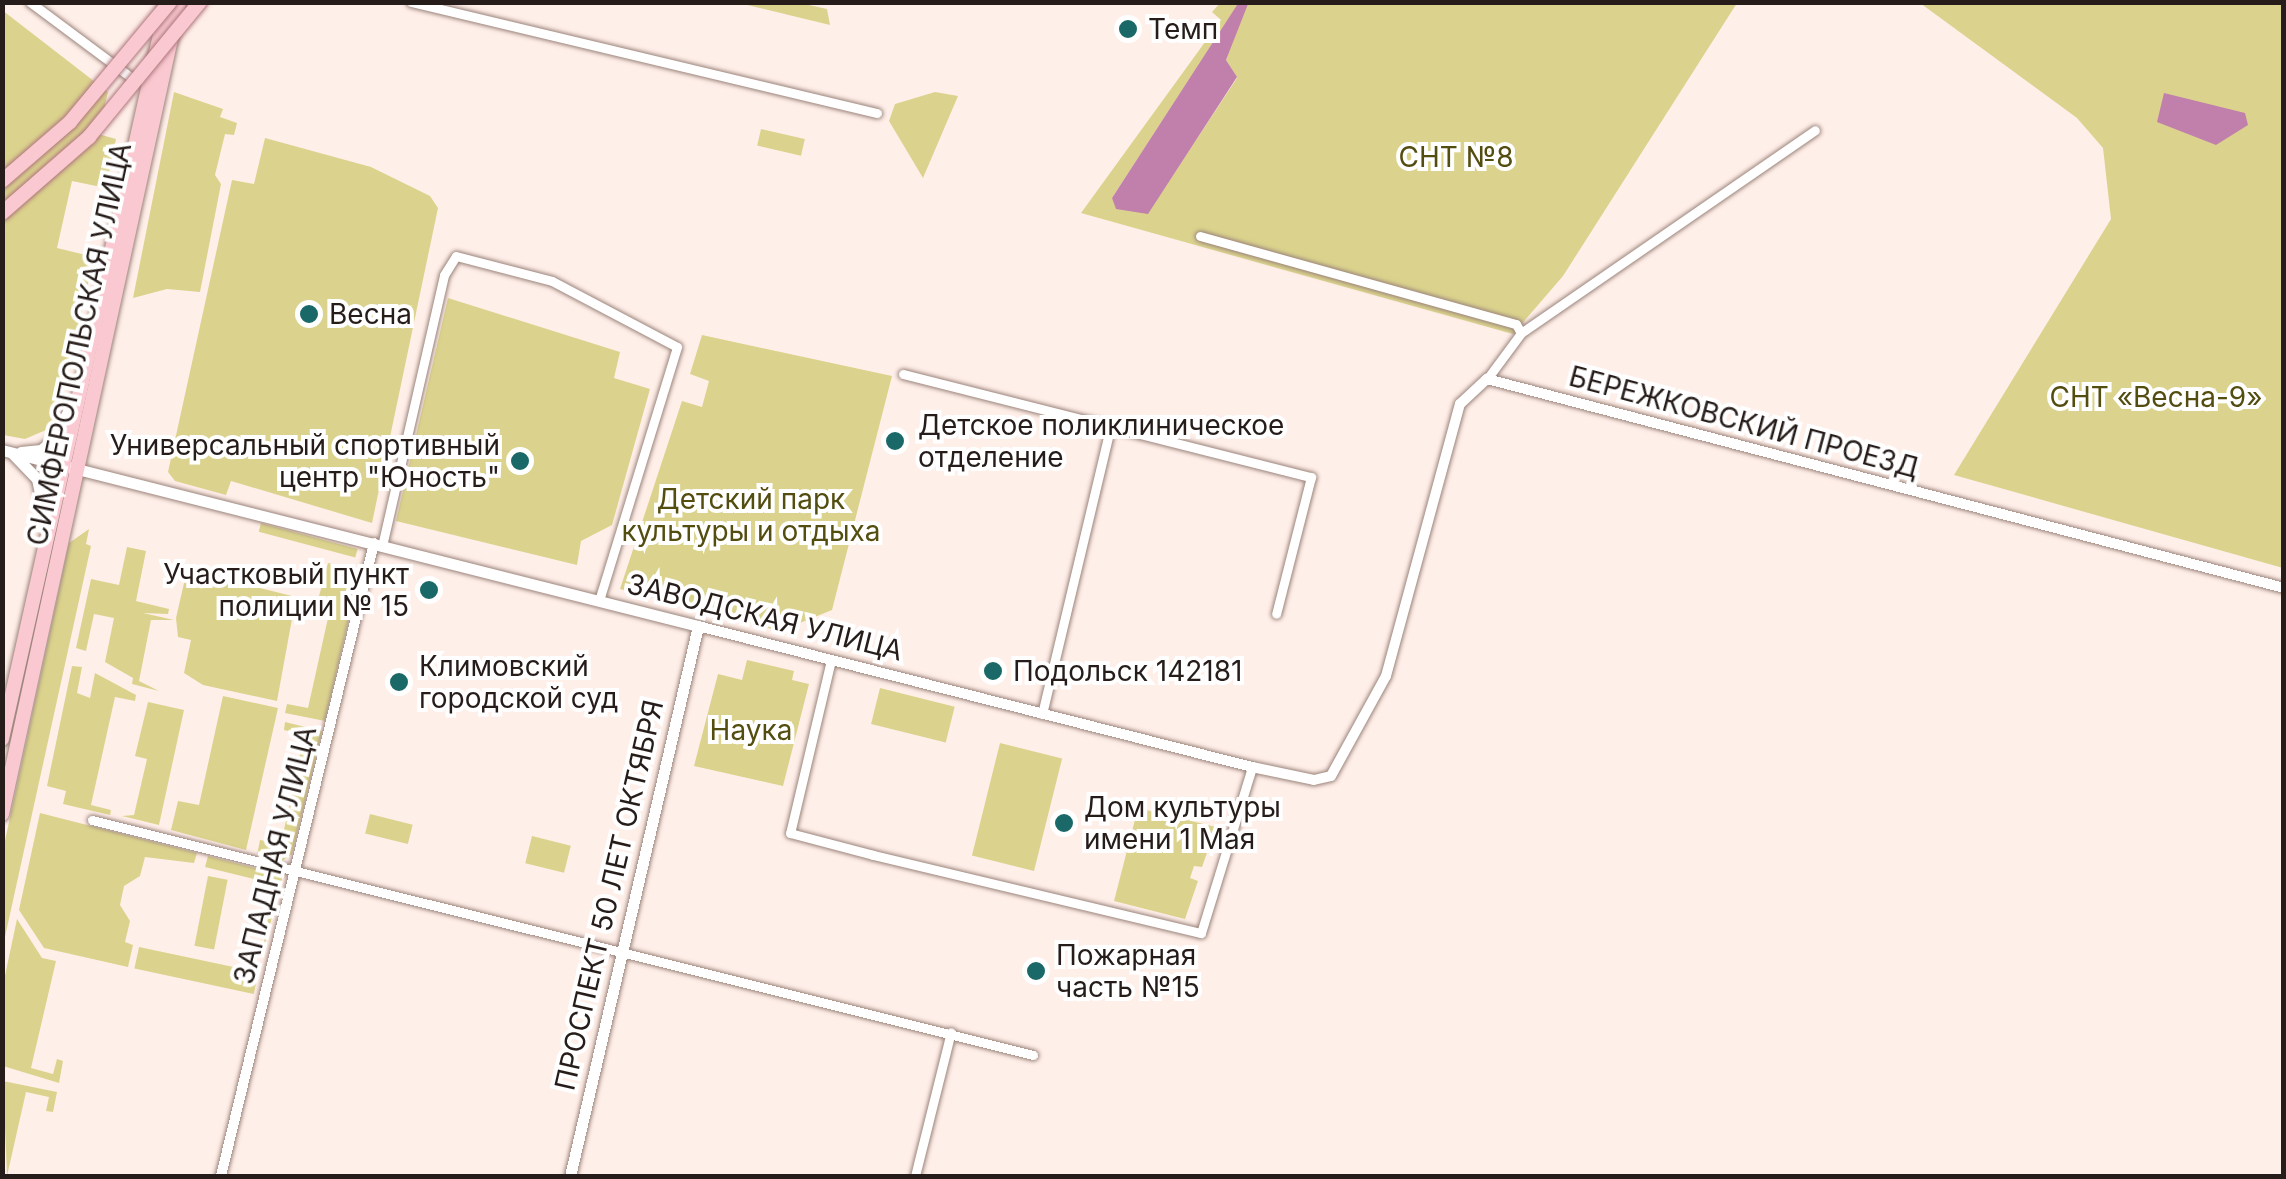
<!DOCTYPE html>
<html>
<head>
<meta charset="utf-8">
<style>
  body { margin:0 }
  #map { position:relative; width:2286px; height:1179px; overflow:hidden; background:#ffefe9; font-family:Inter,sans-serif }
  div>[style] { position:absolute }
  [style*='--x'] { left:calc(var(--x)*1px); top:calc(var(--y)*1px); width:calc(var(--w)*1px); rotate:calc(var(--a)*1deg) }
  .green>* { inset:0; background:#dbd38d; transform-origin:0 0 }
  .water>* { inset:0; background:#c17fac }
  .roads { filter:drop-shadow(0 0 2px #9b847b) drop-shadow(0 0 2px #9b847b) }
  .minor>* { height:9px; margin:-4.5px; padding:0 4.5px; transform-origin:4.5px; border-radius:4.5px; background:#fff }
  .tertiary>* { height:10px; margin:-5px; padding:0 5px; transform-origin:5px; border-radius:5px; background:#fff }
  .secondary>* { height:11px; margin:-5.5px; padding:0 5.5px; transform-origin:5.5px; border-radius:5.5px; background:#fff }
  .primary>* { height:14px; margin:-7px; padding:0 7px; transform-origin:7px; border-radius:7px; background:#fac8d0 }
  .bridges { filter:drop-shadow(0 0 2px #ae757c) drop-shadow(0 0 2px #ae757c) }
  .primary-bridge>* { height:14px; margin:-7px; padding:0 7px; transform-origin:7px; border-radius:7px; background:#fac8d0 }
  .dots>* { width:28px; height:28px; translate:-50% -50%; box-sizing:border-box; border:5px solid #fff; border-radius:50% }
  span { translate:-50% -50%; white-space:nowrap; text-align:center; line-height:1.15; -webkit-text-stroke:8px #fff; paint-order:stroke }
  .poi-label { font-size:28px; color:#261d1a }
  .left { translate:0 -50%; text-align:left }
  .right { translate:-100% -50%; text-align:right }
  .park-label { font-size:28px; color:#544d10 }
  .street-label { font-size:28px; color:#261d1a }
  .frame { position:absolute; inset:0; border:5px solid #261d1a; pointer-events:none }
</style>
</head>
<body>
<div id="map">
  <div class="green">
    <div style="clip-path:polygon(739px 3px,800px 3px,827px 9px,830px 25px)"></div>
    <div style="clip-path:polygon(1220px 3px,1239px 3px,1112px 198px,1148px 213px,1237px 78px,1226px 60px,1246px 3px,1737px 3px,1563px 276px,1513px 334px,1081px 213px,1221px 20px,1212px 12px)"></div>
    <div style="clip-path:polygon(1920px 3px,2283px 3px,2283px 568px,1954px 475px,2111px 219px,2103px 148px,2077px 118px)"></div>
    <div style="clip-path:polygon(2px 10px,108px 92px,98px 134px,116px 139px,106px 188px,72px 181px,57px 248px,94px 257px,58px 417px,53px 427px,25px 439px,3px 435px)"></div>
    <div style="clip-path:polygon(174px 92px,223px 109px,220px 117px,237px 123px,234px 135px,225px 134px,215px 175px,221px 184px,200px 292px,167px 289px,133px 298px)"></div>
    <div style="clip-path:polygon(935px 92px,958px 96px,923px 178px,889px 121px,895px 104px)"></div>
    <div style="left:761px;top:129px;width:45px;height:17px;rotate:13deg"></div>
    <div style="clip-path:polygon(265px 138px,371px 167px,430px 196px,438px 208px,372px 523px,231px 481px,226px 495px,175px 481px,168px 472px,232px 180px,254px 184px)"></div>
    <div style="clip-path:polygon(448px 298px,620px 352px,614px 378px,650px 389px,612px 525px,581px 541px,577px 565px,396px 521px)"></div>
    <div style="clip-path:polygon(702px 335px,892px 376px,832px 610px,780px 631px,620px 589px,682px 401px,702px 407px,709px 381px,690px 374px)"></div>
    <div style="left:261px;top:523px;width:100px;height:9px;rotate:15deg"></div>
    <div style="clip-path:polygon(89px 529px,86px 544px,91px 546px,3px 946px,3px 850px,69px 543px)"></div>
    <div style="clip-path:polygon(127px 547px,146px 551px,136px 601px,169px 609px,168px 614px,143px 613px,174px 620px,151px 620px,139px 681px,159px 691px,132px 684px,133px 678px,105px 662px,114px 618px,94px 614px,86px 651px,76px 648px,91px 579px,119px 585px)"></div>
    <div style="clip-path:polygon(328px 563px,360px 571px,325px 721px,285px 713px,287px 704px,308px 708px,332px 600px,319px 596px)"></div>
    <div style="clip-path:polygon(187px 570px,296px 597px,277px 701px,203px 685px,184px 673px,191px 640px,178px 637px,176px 618px)"></div>
    <div style="clip-path:polygon(747px 660px,794px 671px,792px 680px,809px 684px,783px 786px,694px 766px,718px 674px,742px 680px)"></div>
    <div style="clip-path:polygon(72px 666px,82px 667px,77px 693px,90px 698px,95px 673px,136px 695px,135px 701px,115px 697px,91px 805px,111px 810px,110px 815px,63px 804px,66px 791px,47px 786px)"></div>
    <div style="left:880px;top:688px;width:77px;height:37px;rotate:14deg"></div>
    <div style="clip-path:polygon(223px 696px,278px 708px,246px 850px,171px 830px,178px 801px,199px 805px)"></div>
    <div style="clip-path:polygon(148px 702px,184px 710px,159px 825px,122px 816px,134px 815px,147px 759px,135px 756px)"></div>
    <div style="clip-path:polygon(285px 722px,322px 731px,292px 854px,282px 861px,257px 855px,260px 840px,281px 844px,304px 735px,284px 730px)"></div>
    <div style="left:1000px;top:743px;width:64px;height:116px;rotate:14deg"></div>
    <div style="clip-path:polygon(1138px 808px,1216px 827px,1202px 867px,1194px 866px,1190px 878px,1198px 881px,1185px 919px,1114px 901px)"></div>
    <div style="clip-path:polygon(40px 813px,197px 853px,194px 863px,145px 857px,140px 876px,124px 886px,120px 905px,130px 921px,125px 942px,133px 945px,128px 967px,44px 948px,19px 910px)"></div>
    <div style="left:370px;top:814px;width:44px;height:20px;rotate:14deg"></div>
    <div style="left:532px;top:836px;width:40px;height:28px;rotate:14deg"></div>
    <div style="clip-path:polygon(208px 856px,283px 875px,261px 959px,274px 884px,205px 867px)"></div>
    <div style="left:208px;top:876px;width:20px;height:71px;rotate:11deg"></div>
    <div style="clip-path:polygon(17px 919px,42px 958px,56px 961px,31px 1068px,53px 1074px,57px 1059px,63px 1061px,59px 1083px,3px 1066px,3px 985px)"></div>
    <div style="left:139px;top:947px;width:122px;height:22px;rotate:12deg"></div>
    <div style="clip-path:polygon(3px 1081px,57px 1092px,53px 1112px,46px 1111px,49px 1097px,26px 1092px,7px 1176px)"></div>
  </div>
  <div class="water">
    <div style="clip-path:polygon(1239px 2px,1248px 4px,1226px 60px,1237px 77px,1148px 214px,1116px 209px,1112px 198px)"></div>
    <div style="clip-path:polygon(2164px 93px,2245px 113px,2248px 125px,2216px 145px,2157px 122px)"></div>
  </div>
  <div class="roads">
    <div class="minor">
      <div style="--x:30;--y:2;--w:132;--a:36.7"></div>
      <div style="--x:411;--y:2;--w:479;--a:13.4"></div>
      <div style="--x:1200;--y:236;--w:328;--a:15.6"></div>
      <div style="--x:1516;--y:324;--w:10;--a:61"></div>
      <div style="--x:903;--y:374;--w:421;--a:14.2"></div>
      <div style="--x:1311;--y:477;--w:141;--a:104.3"></div>
      <div style="--x:1487;--y:379;--w:57;--a:-53.5"></div>
      <div style="--x:1521;--y:333;--w:357;--a:-34.6"></div>
      <div style="--x:382;--y:546;--w:278;--a:-77.1"></div>
      <div style="--x:444;--y:275;--w:22;--a:-58"></div>
      <div style="--x:456;--y:256;--w:99;--a:14.6"></div>
      <div style="--x:552;--y:281;--w:141;--a:27.8"></div>
      <div style="--x:677;--y:347;--w:266;--a:107.1"></div>
      <div style="--x:831;--y:660;--w:178;--a:103.3"></div>
      <div style="--x:790;--y:833;--w:86;--a:14.8"></div>
      <div style="--x:873;--y:855;--w:337;--a:13.4"></div>
      <div style="--x:1201;--y:933;--w:174;--a:-72.9"></div>
      <div style="--x:1042;--y:714;--w:294;--a:-76.6"></div>
      <div style="--x:92;--y:820;--w:970;--a:14.02"></div>
      <div style="--x:915;--y:1176;--w:148;--a:-76"></div>
    </div>
    <div class="tertiary">
      <div style="--x:698;--y:626;--w:572;--a:14.28"></div>
      <div style="--x:1252;--y:767;--w:63;--a:11.8"></div>
      <div style="--x:1314;--y:780;--w:17;--a:-13"></div>
      <div style="--x:1331;--y:776;--w:114;--a:-61.2"></div>
      <div style="--x:1386;--y:676;--w:282;--a:-74.8"></div>
      <div style="--x:1460;--y:404;--w:37;--a:-43"></div>
      <div style="--x:1487;--y:379;--w:824;--a:14.69"></div>
      <div style="--x:221;--y:1176;--w:651;--a:-76.41"></div>
    </div>
    <div class="secondary">
      <div style="--x:2;--y:450;--w:718;--a:14.19"></div>
      <div style="--x:698;--y:626;--w:565;--a:103.1"></div>
      <div style="--x:21;--y:452;--w:20;--a:-6"></div>
      <div style="--x:41;--y:450;--w:16;--a:-40"></div>
      <div style="--x:53;--y:440;--w:41;--a:-62.2"></div>
      <div style="--x:12;--y:453;--w:36;--a:46"></div>
      <div style="--x:37;--y:479;--w:44;--a:78.2"></div>
    </div>
    <div class="primary">
      <div style="--x:2;--y:739;--w:754;--a:-77.36"></div>
      <div style="--x:2;--y:814;--w:831;--a:-77.7"></div>
    </div>
  </div>
  <div class="bridges">
    <div class="primary-bridge">
      <div style="--x:2;--y:181;--w:90;--a:-40.9"></div>
      <div style="--x:70;--y:122;--w:156;--a:-50.2"></div>
      <div style="--x:2;--y:213;--w:116;--a:-41.1"></div>
      <div style="--x:89;--y:137;--w:175;--a:-50.6"></div>
    </div>
  </div>
  <div class="dots">
    <div style="left:1128px;top:29px;background:#1a6867"></div>
    <div style="left:309px;top:314px;background:#1a6867"></div>
    <div style="left:895px;top:441px;background:#1a6867"></div>
    <div style="left:520px;top:461px;background:#1a6867"></div>
    <div style="left:429px;top:590px;background:#1a6867"></div>
    <div style="left:993px;top:671px;background:#1a6867"></div>
    <div style="left:399px;top:682px;background:#1a6867"></div>
    <div style="left:1064px;top:823px;background:#1a6867"></div>
    <div style="left:1036px;top:971px;background:#1a6867"></div>
  </div>
  <div class="poi-label">
    <span class="left" style="left:1148px;top:29px">Темп</span>
    <span class="left" style="left:329px;top:314px">Весна</span>
    <span class="left" style="left:918px;top:441px">Детское поликлиническое<br>отделение</span>
    <span class="right" style="left:500px;top:461px">Универсальный спортивный<br>центр "Юность"</span>
    <span class="right" style="left:409px;top:590px">Участковый пункт<br>полиции № 15</span>
    <span class="left" style="left:419px;top:682px">Климовский<br>городской суд</span>
    <span class="left" style="left:1013px;top:671px">Подольск 142181</span>
    <span class="left" style="left:1084px;top:823px">Дом культуры<br>имени 1 Мая</span>
    <span class="left" style="left:1056px;top:971px">Пожарная<br>часть №15</span>
  </div>
  <div class="park-label">
    <span style="left:1456px;top:157px">СНТ №8</span>
    <span style="left:2156px;top:397px">СНТ «Весна-9»</span>
    <span style="left:751px;top:515px">Детский парк<br>культуры и отдыха</span>
    <span style="left:751px;top:730px">Наука</span>
  </div>
  <div class="street-label">
    <span style="left:79px;top:344px;rotate:-78deg">СИМФЕРОПОЛЬСКАЯ УЛИЦА</span>
    <span style="left:1744px;top:422px;rotate:15deg">БЕРЕЖКОВСКИЙ ПРОЕЗД</span>
    <span style="left:765px;top:617px;rotate:14deg">ЗАВОДСКАЯ УЛИЦА</span>
    <span style="left:275px;top:855px;rotate:-76deg">ЗАПАДНАЯ УЛИЦА</span>
    <span style="left:609px;top:895px;rotate:-77deg">ПРОСПЕКТ 50 ЛЕТ ОКТЯБРЯ</span>
  </div>
  <div class="frame"></div>
</div>
</body>
</html>
